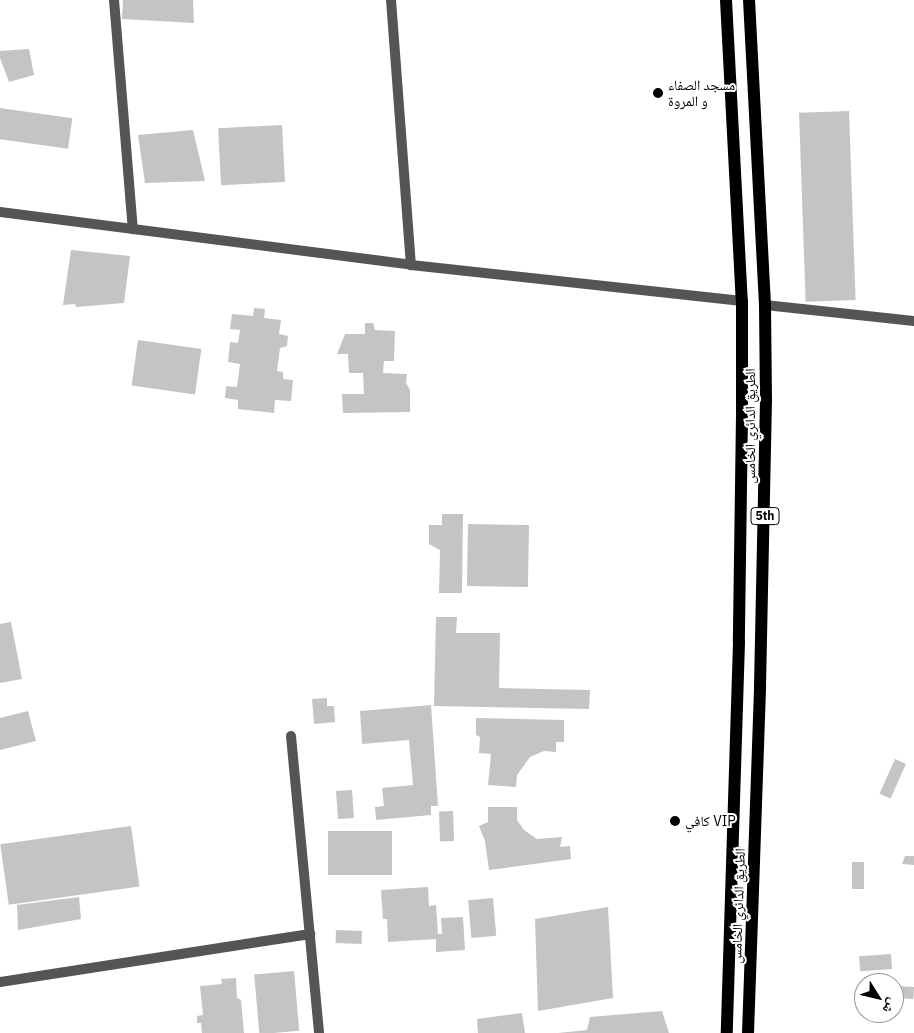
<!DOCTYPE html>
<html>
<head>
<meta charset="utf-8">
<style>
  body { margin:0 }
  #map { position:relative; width:914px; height:1033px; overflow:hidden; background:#fff; font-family:"IBM Plex Sans","Noto Naskh Arabic",sans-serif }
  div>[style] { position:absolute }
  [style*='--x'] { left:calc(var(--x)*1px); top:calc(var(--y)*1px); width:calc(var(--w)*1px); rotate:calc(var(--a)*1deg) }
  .building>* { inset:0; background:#c4c4c4; transform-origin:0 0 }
  .street>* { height:10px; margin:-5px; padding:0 5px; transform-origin:5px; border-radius:5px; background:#555 }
  .primary>* { height:12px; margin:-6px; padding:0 6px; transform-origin:6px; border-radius:6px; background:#000 }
  .dots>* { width:14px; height:14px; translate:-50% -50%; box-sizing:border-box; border:2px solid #fff; border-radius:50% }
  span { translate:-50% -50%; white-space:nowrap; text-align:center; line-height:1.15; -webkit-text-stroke:4px #fff; paint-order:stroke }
  .shield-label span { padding:1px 4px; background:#fff; border:1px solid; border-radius:4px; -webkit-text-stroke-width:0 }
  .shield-label { font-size:12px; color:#000; font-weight:700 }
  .poi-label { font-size:14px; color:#000 }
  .left { translate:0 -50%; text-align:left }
  .street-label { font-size:14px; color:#000 }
  .north { position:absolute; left:854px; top:973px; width:50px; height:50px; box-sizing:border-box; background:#fff; border:1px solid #999; border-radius:50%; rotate:126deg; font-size:14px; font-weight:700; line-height:20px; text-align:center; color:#000 }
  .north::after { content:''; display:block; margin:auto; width:18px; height:22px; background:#000; clip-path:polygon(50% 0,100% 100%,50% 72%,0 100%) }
</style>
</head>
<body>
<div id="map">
  <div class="building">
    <div style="clip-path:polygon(123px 0,193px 0,194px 23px,122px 19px)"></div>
    <div style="clip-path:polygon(29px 49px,34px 75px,9px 82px,0 58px,0 51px)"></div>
    <div style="left:0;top:108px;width:73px;height:31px;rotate:8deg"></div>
    <div style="left:849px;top:111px;width:189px;height:50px;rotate:88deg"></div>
    <div style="left:282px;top:125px;width:57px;height:64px;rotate:87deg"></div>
    <div style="clip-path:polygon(193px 130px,205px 181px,145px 183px,138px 135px)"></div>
    <div style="clip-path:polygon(71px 250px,130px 256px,124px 303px,76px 307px,75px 304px,63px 305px)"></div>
    <div style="clip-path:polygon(254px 308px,265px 309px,264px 318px,281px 320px,279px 334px,288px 336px,287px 346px,280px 348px,277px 371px,283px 372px,283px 379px,293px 380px,291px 401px,275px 400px,274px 413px,238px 409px,238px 400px,225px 398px,226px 386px,237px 387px,240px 364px,228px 362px,230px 342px,238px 343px,240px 330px,230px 329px,232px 314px,253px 316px)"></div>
    <div style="clip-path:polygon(365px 323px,373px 323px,375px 330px,395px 331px,394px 361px,384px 361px,383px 373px,407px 374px,406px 383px,410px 390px,410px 412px,343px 413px,342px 394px,364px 394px,363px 373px,349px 373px,348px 354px,337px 354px,345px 334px,365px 334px)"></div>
    <div style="left:138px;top:340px;width:64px;height:46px;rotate:8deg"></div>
    <div style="clip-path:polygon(442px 514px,463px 514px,462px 593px,439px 593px,440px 550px,429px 544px,429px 525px,442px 525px)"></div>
    <div style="left:468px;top:524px;width:61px;height:62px;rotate:1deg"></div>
    <div style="clip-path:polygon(436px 617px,457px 617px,456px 633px,500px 633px,499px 688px,590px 690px,589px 709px,434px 706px)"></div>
    <div style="clip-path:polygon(11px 622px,22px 679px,0 683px,0 624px)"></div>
    <div style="clip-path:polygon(327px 698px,327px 706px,334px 706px,335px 722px,314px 724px,312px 699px)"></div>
    <div style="clip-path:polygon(431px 705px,438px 806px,431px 806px,431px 815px,376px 820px,375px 807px,384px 806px,382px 788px,413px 785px,409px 740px,362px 744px,360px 711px)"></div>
    <div style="clip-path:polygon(28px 711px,36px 741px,0 750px,0 718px)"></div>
    <div style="clip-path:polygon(476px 718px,564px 720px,564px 742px,556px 742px,556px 752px,544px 751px,530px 757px,517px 775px,516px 787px,488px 785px,491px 754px,479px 753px,480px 737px,476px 735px)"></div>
    <div style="left:895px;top:759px;width:12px;height:38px;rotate:24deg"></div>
    <div style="left:352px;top:790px;width:28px;height:16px;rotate:86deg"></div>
    <div style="clip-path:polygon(488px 807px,517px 807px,517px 820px,524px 830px,537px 839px,562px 837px,560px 847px,570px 846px,571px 859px,489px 870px,485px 841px,479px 826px,488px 822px)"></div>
    <div style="left:453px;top:811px;width:30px;height:14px;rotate:88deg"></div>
    <div style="left:131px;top:826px;width:61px;height:132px;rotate:82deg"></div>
    <div style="left:392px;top:831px;width:44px;height:64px;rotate:90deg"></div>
    <div style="clip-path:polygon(905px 856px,914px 856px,914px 865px,902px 864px)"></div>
    <div style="left:852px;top:862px;width:12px;height:27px"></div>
    <div style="clip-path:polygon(428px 887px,429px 906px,436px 905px,438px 934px,442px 934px,441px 918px,463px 917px,465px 950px,436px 952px,436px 939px,388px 942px,387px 919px,383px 919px,381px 890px)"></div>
    <div style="clip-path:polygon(79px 897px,81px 919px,18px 930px,17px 905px)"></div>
    <div style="left:493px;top:898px;width:38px;height:25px;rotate:85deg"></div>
    <div style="clip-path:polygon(608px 907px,613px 998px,538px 1011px,535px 919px)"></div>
    <div style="left:336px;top:930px;width:26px;height:13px;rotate:2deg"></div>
    <div style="left:891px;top:954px;width:15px;height:32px;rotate:86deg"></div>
    <div style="left:294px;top:971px;width:60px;height:40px;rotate:85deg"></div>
    <div style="clip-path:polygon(236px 978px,237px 998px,241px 1000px,244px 1033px,202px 1033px,201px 1023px,197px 1023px,197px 1016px,203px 1015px,200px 986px,222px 984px,221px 979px)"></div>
    <div style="left:894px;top:986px;width:20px;height:12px;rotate:3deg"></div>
    <div style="clip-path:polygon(662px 1011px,669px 1033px,558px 1033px,587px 1030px,590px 1017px)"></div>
    <div style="clip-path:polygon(522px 1013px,525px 1033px,478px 1033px,477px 1019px)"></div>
  </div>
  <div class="street">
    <div style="--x:114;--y:0;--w:230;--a:85.3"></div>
    <div style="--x:391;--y:0;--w:266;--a:85.7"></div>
    <div style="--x:0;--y:212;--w:414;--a:7.3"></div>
    <div style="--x:411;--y:265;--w:333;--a:6.2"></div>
    <div style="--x:765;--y:305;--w:150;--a:6.1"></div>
    <div style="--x:291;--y:736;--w:298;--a:84.6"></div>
    <div style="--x:0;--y:982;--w:314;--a:-8.8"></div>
  </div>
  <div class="primary">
    <div style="--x:726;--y:0;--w:301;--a:87"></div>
    <div style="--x:742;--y:301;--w:114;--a:90"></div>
    <div style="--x:742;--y:415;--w:227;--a:90.8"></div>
    <div style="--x:739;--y:642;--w:391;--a:91.8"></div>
    <div style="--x:748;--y:1033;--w:347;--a:-88"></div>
    <div style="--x:760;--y:686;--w:285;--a:-88.8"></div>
    <div style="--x:766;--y:401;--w:96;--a:-90.6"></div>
    <div style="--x:765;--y:305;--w:305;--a:-93"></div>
  </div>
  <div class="dots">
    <div style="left:658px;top:93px;background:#000"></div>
    <div style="left:675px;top:821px;background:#000"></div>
  </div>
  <div class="shield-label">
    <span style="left:765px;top:516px">5th</span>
  </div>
  <div class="poi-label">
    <span class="left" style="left:668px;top:93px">مسجد الصفاء<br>و المروة</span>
    <span class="left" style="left:685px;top:821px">كافي VIP</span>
  </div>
  <div class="street-label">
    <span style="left:750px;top:426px;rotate:-90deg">الطريق الدائري الخامس</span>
    <span style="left:738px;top:906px;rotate:-88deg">الطريق الدائري الخامس</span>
  </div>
  <div class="north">ش</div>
</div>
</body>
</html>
